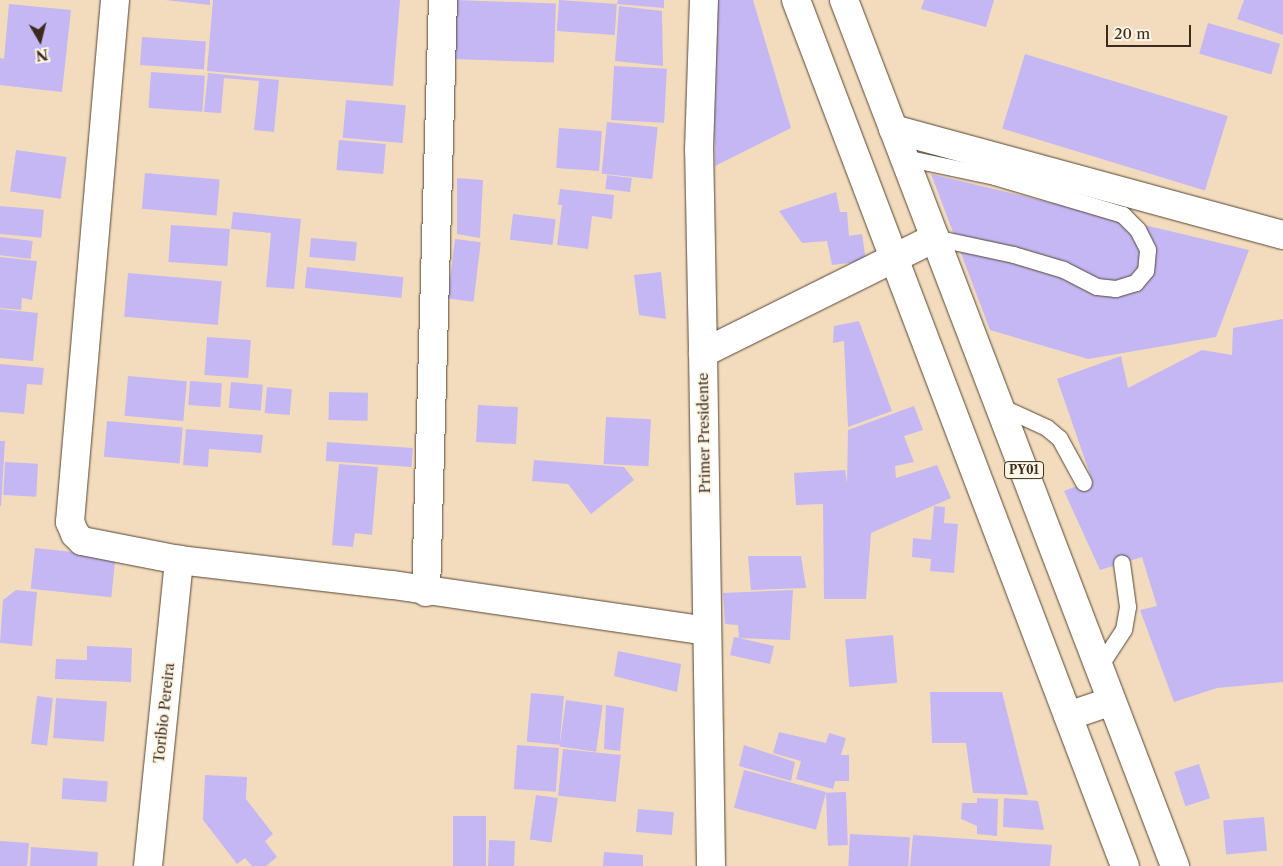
<!DOCTYPE html>
<html>
<head>
<meta charset="utf-8">
<style>
  body { margin:0 }
  #map { position:relative; width:1283px; height:866px; overflow:hidden; background:#f3dcbd; font-family:"Libre Caslon Text",serif }
  div>[style] { position:absolute }
  [style*='--x'] { left:calc(var(--x)*1px); top:calc(var(--y)*1px); width:calc(var(--w)*1px); rotate:calc(var(--a)*1deg) }
  .building>* { inset:0; background:#c4b7f4; transform-origin:0 0 }
  .roads { filter:drop-shadow(0 0 1px #574536) drop-shadow(0 0 1px #574536) }
  .service>* { height:16px; margin:-8px; padding:0 8px; transform-origin:8px; border-radius:8px; background:#fff }
  .minor>* { height:28px; margin:-14px; padding:0 14px; transform-origin:14px; border-radius:14px; background:#fff }
  .tertiary>* { height:28px; margin:-14px; padding:0 14px; transform-origin:14px; border-radius:14px; background:#fff }
  .trunk>* { height:28px; margin:-14px; padding:0 14px; transform-origin:14px; border-radius:14px; background:#fff }
  span { translate:-50% -50%; white-space:nowrap; text-align:center; line-height:1.15; -webkit-text-stroke:4px #fcf5e5; paint-order:stroke }
  .shield-label span { padding:1px 4px; background:#fcf5e5; border:1px solid; border-radius:4px; -webkit-text-stroke-width:0 }
  .shield-label { font-size:12px; color:#3b2a1e; font-weight:700 }
  .street-label { font-size:14px; color:#3b2a1e }
  .north { position:absolute; left:15px; top:15px; width:50px; height:50px; -webkit-text-stroke:4px #fcf5e5; paint-order:stroke; rotate:172deg; font-size:14px; font-weight:700; line-height:20px; text-align:center; color:#3b2a1e }
  .north::after { content:''; display:block; margin:auto; width:18px; height:22px; background:#3b2a1e; clip-path:polygon(50% 0,100% 100%,50% 72%,0 100%) }
  .scale { position:absolute; left:1106px; top:25px; width:85px; height:22px; box-sizing:border-box; border:2px solid #3b2a1e; border-top:0; padding-left:6px; font-size:15px; line-height:18px; white-space:nowrap; color:#3b2a1e; -webkit-text-stroke:4px #fcf5e5; paint-order:stroke }
</style>
</head>
<body>
<div id="map">
  <div class="building">
    <div style="clip-path:polygon(165px 0,210px 0,210px 5px)"></div>
    <div style="clip-path:polygon(213px 0,400px 0,393px 86px,207px 71px)"></div>
    <div style="left:455px;top:0;width:101px;height:59px;rotate:2deg"></div>
    <div style="left:559px;top:0;width:58px;height:31px;rotate:4deg"></div>
    <div style="clip-path:polygon(618px 0,664px 0,664px 8px,617px 4px)"></div>
    <div style="clip-path:polygon(712px 0,753px 0,791px 128px,715px 166px)"></div>
    <div style="clip-path:polygon(924px 0,994px 0,986px 27px,921px 9px)"></div>
    <div style="clip-path:polygon(1244px 0,1283px 0,1283px 35px,1237px 19px)"></div>
    <div style="clip-path:polygon(9px 4px,71px 10px,62px 92px,0 85px,0 58px,4px 59px)"></div>
    <div style="clip-path:polygon(619px 6px,662px 11px,663px 66px,615px 61px)"></div>
    <div style="left:1208px;top:23px;width:75px;height:32px;rotate:16deg"></div>
    <div style="left:142px;top:37px;width:64px;height:28px;rotate:4deg"></div>
    <div style="left:1025px;top:54px;width:212px;height:78px;rotate:17deg"></div>
    <div style="left:614px;top:66px;width:53px;height:54px;rotate:3deg"></div>
    <div style="left:151px;top:72px;width:54px;height:36px;rotate:4deg"></div>
    <div style="clip-path:polygon(208px 73px,279px 80px,274px 132px,254px 130px,259px 81px,224px 78px,221px 113px,204px 112px)"></div>
    <div style="left:346px;top:100px;width:60px;height:38px;rotate:5deg"></div>
    <div style="left:607px;top:122px;width:51px;height:52px;rotate:6deg"></div>
    <div style="left:559px;top:128px;width:43px;height:40px;rotate:4deg"></div>
    <div style="left:339px;top:140px;width:47px;height:30px;rotate:5deg"></div>
    <div style="left:16px;top:150px;width:51px;height:42px;rotate:8deg"></div>
    <div style="left:145px;top:173px;width:75px;height:36px;rotate:5deg"></div>
    <div style="clip-path:polygon(931px 174px,1249px 250px,1216px 337px,1088px 359px,990px 330px)"></div>
    <div style="left:607px;top:175px;width:25px;height:14px;rotate:7deg"></div>
    <div style="clip-path:polygon(457px 178px,483px 180px,480px 238px,457px 234px)"></div>
    <div style="clip-path:polygon(560px 189px,614px 195px,612px 219px,592px 216px,588px 249px,557px 245px,562px 205px,558px 205px)"></div>
    <div style="clip-path:polygon(836px 192px,840px 212px,847px 212px,849px 236px,862px 234px,866px 261px,832px 265px,827px 241px,802px 243px,779px 211px)"></div>
    <div style="left:0;top:206px;width:44px;height:28px;rotate:5deg"></div>
    <div style="clip-path:polygon(233px 212px,301px 219px,294px 289px,266px 287px,271px 233px,231px 229px)"></div>
    <div style="left:513px;top:214px;width:43px;height:26px;rotate:7deg"></div>
    <div style="left:171px;top:225px;width:59px;height:37px;rotate:4deg"></div>
    <div style="left:0;top:237px;width:33px;height:18px;rotate:7deg"></div>
    <div style="left:311px;top:238px;width:46px;height:19px;rotate:5deg"></div>
    <div style="left:455px;top:239px;width:26px;height:60px;rotate:7deg"></div>
    <div style="clip-path:polygon(0 257px,37px 261px,32px 300px,22px 298px,21px 310px,0 308px)"></div>
    <div style="left:307px;top:267px;width:97px;height:21px;rotate:6deg"></div>
    <div style="clip-path:polygon(661px 272px,666px 319px,639px 315px,634px 275px)"></div>
    <div style="left:128px;top:273px;width:94px;height:44px;rotate:5deg"></div>
    <div style="clip-path:polygon(0 309px,38px 313px,33px 361px,0 358px)"></div>
    <div style="clip-path:polygon(1283px 319px,1283px 682px,1217px 688px,1174px 702px,1140px 610px,1157px 606px,1142px 557px,1100px 570px,1064px 491px,1092px 480px,1057px 379px,1121px 356px,1128px 388px,1202px 350px,1232px 355px,1233px 328px)"></div>
    <div style="clip-path:polygon(859px 321px,892px 411px,848px 427px,844px 341px,833px 343px,834px 326px)"></div>
    <div style="left:207px;top:337px;width:44px;height:38px;rotate:4deg"></div>
    <div style="clip-path:polygon(0 364px,44px 368px,42px 385px,27px 384px,24px 414px,0 412px)"></div>
    <div style="left:128px;top:376px;width:59px;height:40px;rotate:5deg"></div>
    <div style="left:190px;top:381px;width:32px;height:24px;rotate:4deg"></div>
    <div style="left:231px;top:382px;width:32px;height:26px;rotate:5deg"></div>
    <div style="left:267px;top:387px;width:25px;height:26px;rotate:5deg"></div>
    <div style="left:329px;top:392px;width:39px;height:28px;rotate:1deg"></div>
    <div style="left:478px;top:405px;width:40px;height:37px;rotate:3deg"></div>
    <div style="clip-path:polygon(914px 406px,923px 430px,904px 436px,914px 462px,895px 466px,896px 478px,937px 465px,951px 498px,871px 533px,866px 599px,824px 599px,823px 504px,796px 505px,794px 473px,845px 470px,847px 483px,848px 430px)"></div>
    <div style="left:606px;top:417px;width:45px;height:47px;rotate:3deg"></div>
    <div style="left:107px;top:421px;width:76px;height:36px;rotate:5deg"></div>
    <div style="clip-path:polygon(186px 429px,263px 435px,261px 453px,209px 449px,208px 467px,183px 465px)"></div>
    <div style="clip-path:polygon(0 441px,5px 441px,1px 506px,0 506px)"></div>
    <div style="left:327px;top:442px;width:86px;height:19px;rotate:4deg"></div>
    <div style="clip-path:polygon(534px 460px,624px 467px,634px 480px,591px 514px,568px 484px,532px 481px)"></div>
    <div style="left:5px;top:462px;width:33px;height:33px;rotate:3deg"></div>
    <div style="clip-path:polygon(339px 464px,378px 467px,372px 535px,355px 533px,353px 547px,332px 545px)"></div>
    <div style="clip-path:polygon(934px 506px,945px 507px,944px 523px,958px 524px,954px 573px,930px 571px,931px 559px,912px 557px,913px 538px,931px 540px)"></div>
    <div style="left:35px;top:548px;width:81px;height:41px;rotate:6deg"></div>
    <div style="clip-path:polygon(748px 556px,801px 556px,806px 588px,751px 590px)"></div>
    <div style="clip-path:polygon(16px 590px,37px 592px,32px 646px,0 643px,3px 600px)"></div>
    <div style="clip-path:polygon(793px 590px,790px 640px,739px 638px,774px 646px,770px 664px,730px 655px,734px 637px,739px 638px,738px 625px,725px 624px,723px 593px)"></div>
    <div style="left:893px;top:635px;width:48px;height:48px;rotate:85deg"></div>
    <div style="clip-path:polygon(87px 646px,132px 648px,131px 682px,55px 679px,56px 659px,87px 660px)"></div>
    <div style="clip-path:polygon(618px 651px,681px 664px,677px 692px,614px 676px)"></div>
    <div style="clip-path:polygon(930px 692px,1002px 692px,1028px 795px,973px 793px,966px 743px,932px 743px)"></div>
    <div style="left:531px;top:693px;width:33px;height:49px;rotate:5deg"></div>
    <div style="left:37px;top:696px;width:16px;height:48px;rotate:7deg"></div>
    <div style="left:56px;top:698px;width:51px;height:40px;rotate:4deg"></div>
    <div style="left:566px;top:700px;width:37px;height:47px;rotate:8deg"></div>
    <div style="clip-path:polygon(606px 705px,624px 708px,620px 751px,604px 749px)"></div>
    <div style="clip-path:polygon(779px 732px,826px 743px,829px 733px,846px 738px,841px 755px,849px 755px,849px 781px,835px 781px,833px 789px,796px 779px,801px 761px,773px 753px)"></div>
    <div style="left:517px;top:745px;width:42px;height:44px;rotate:4deg"></div>
    <div style="clip-path:polygon(744px 745px,795px 762px,791px 781px,739px 766px)"></div>
    <div style="left:563px;top:749px;width:58px;height:47px;rotate:6deg"></div>
    <div style="left:1199px;top:764px;width:36px;height:26px;rotate:72deg"></div>
    <div style="left:744px;top:770px;width:85px;height:39px;rotate:15deg"></div>
    <div style="clip-path:polygon(205px 775px,247px 777px,246px 799px,273px 834px,265px 841px,277px 857px,266px 866px,252px 866px,245px 858px,237px 864px,203px 820px)"></div>
    <div style="left:63px;top:778px;width:45px;height:21px;rotate:4deg"></div>
    <div style="left:846px;top:792px;width:53px;height:20px;rotate:88deg"></div>
    <div style="left:536px;top:795px;width:22px;height:45px;rotate:8deg"></div>
    <div style="clip-path:polygon(977px 798px,998px 799px,997px 836px,977px 834px,977px 826px,961px 819px,962px 803px,977px 803px)"></div>
    <div style="clip-path:polygon(1004px 798px,1038px 801px,1044px 830px,1003px 827px)"></div>
    <div style="left:638px;top:809px;width:36px;height:23px;rotate:5deg"></div>
    <div style="left:453px;top:816px;width:33px;height:50px"></div>
    <div style="left:1264px;top:817px;width:34px;height:41px;rotate:85deg"></div>
    <div style="left:850px;top:834px;width:60px;height:32px;rotate:3deg"></div>
    <div style="clip-path:polygon(913px 835px,1052px 845px,1050px 866px,910px 866px)"></div>
    <div style="left:489px;top:840px;width:26px;height:26px;rotate:2deg"></div>
    <div style="clip-path:polygon(0 841px,29px 843px,27px 866px,0 866px)"></div>
    <div style="clip-path:polygon(31px 847px,98px 852px,97px 866px,30px 866px)"></div>
    <div style="clip-path:polygon(604px 852px,643px 855px,643px 866px,603px 866px)"></div>
  </div>
  <div class="roads">
    <div class="service">
      <div style="--x:905;--y:158;--w:92;--a:11.9"></div>
      <div style="--x:995;--y:177;--w:134;--a:16.5"></div>
      <div style="--x:1123;--y:215;--w:21;--a:45"></div>
      <div style="--x:1138;--y:230;--w:22;--a:63"></div>
      <div style="--x:1148;--y:250;--w:21;--a:95"></div>
      <div style="--x:1146;--y:271;--w:16;--a:130"></div>
      <div style="--x:1136;--y:283;--w:21;--a:163"></div>
      <div style="--x:1116;--y:289;--w:19;--a:-174"></div>
      <div style="--x:1097;--y:287;--w:37;--a:-153"></div>
      <div style="--x:1064;--y:270;--w:52;--a:-163.3"></div>
      <div style="--x:1014;--y:255;--w:81;--a:-167.9"></div>
      <div style="--x:999;--y:406;--w:53;--a:24.6"></div>
      <div style="--x:1047;--y:428;--w:17;--a:40"></div>
      <div style="--x:1060;--y:439;--w:50;--a:61.4"></div>
      <div style="--x:1099;--y:668;--w:45;--a:-56.7"></div>
      <div style="--x:1124;--y:630;--w:23;--a:-80"></div>
      <div style="--x:1128;--y:607;--w:44;--a:-97.8"></div>
    </div>
    <div class="minor">
      <div style="--x:115;--y:0;--w:524;--a:94.93"></div>
      <div style="--x:70;--y:522;--w:13;--a:67"></div>
      <div style="--x:75;--y:534;--w:10;--a:45"></div>
      <div style="--x:82;--y:541;--w:99;--a:11.1"></div>
      <div style="--x:179;--y:560;--w:215;--a:6.7"></div>
      <div style="--x:393;--y:585;--w:317;--a:8.3"></div>
      <div style="--x:893;--y:129;--w:404;--a:15.2"></div>
      <div style="--x:703;--y:353;--w:203;--a:-91.1"></div>
      <div style="--x:699;--y:150;--w:150;--a:-88.1"></div>
      <div style="--x:426;--y:592;--w:592;--a:-88.36"></div>
      <div style="--x:148;--y:866;--w:308;--a:-84.2"></div>
    </div>
    <div class="tertiary">
      <div style="--x:711;--y:866;--w:513;--a:-90.89"></div>
      <div style="--x:703;--y:353;--w:259;--a:-26.4"></div>
    </div>
    <div class="trunk">
      <div style="--x:796;--y:0;--w:926;--a:69.2"></div>
      <div style="--x:844;--y:0;--w:927;--a:69.08"></div>
      <div style="--x:1068;--y:716;--w:46;--a:-18.8"></div>
    </div>
  </div>
  <div class="shield-label">
    <span style="left:1024px;top:470px">PY01</span>
  </div>
  <div class="street-label">
    <span style="left:704px;top:433px;rotate:-91deg">Primer Presidente</span>
    <span style="left:164px;top:713px;rotate:-84deg">Toribio Pereira</span>
  </div>
  <div class="north">N</div>
  <div class="scale">20 m</div>
</div>
</body>
</html>
